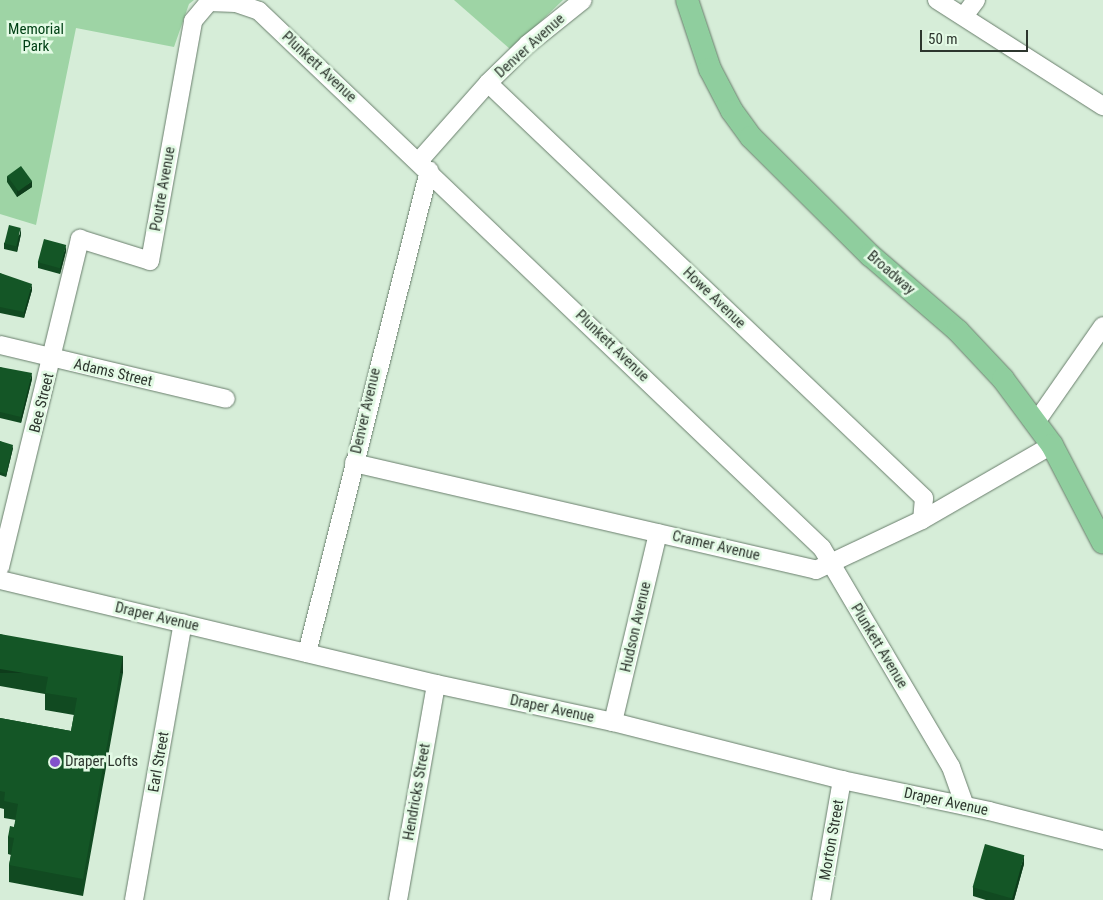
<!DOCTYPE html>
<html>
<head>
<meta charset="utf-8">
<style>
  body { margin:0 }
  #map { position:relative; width:1103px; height:900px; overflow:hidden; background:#d6edd8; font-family:"Roboto Condensed",sans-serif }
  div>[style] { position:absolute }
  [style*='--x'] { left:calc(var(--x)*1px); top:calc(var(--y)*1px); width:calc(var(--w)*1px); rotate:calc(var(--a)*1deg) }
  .green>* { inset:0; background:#9ed4a5 }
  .roads { filter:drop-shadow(0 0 1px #697e6c) drop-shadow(0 0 1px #697e6c) }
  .minor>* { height:18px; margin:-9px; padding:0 9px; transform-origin:9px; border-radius:9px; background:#fff }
  .major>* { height:22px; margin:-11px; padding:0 11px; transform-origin:11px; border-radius:11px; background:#8fce9e }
  .wall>* { inset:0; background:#114a21 }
  .shaded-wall>* { inset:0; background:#0e3c1b; transform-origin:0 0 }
  .building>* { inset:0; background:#145626; transform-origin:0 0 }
  .dots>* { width:14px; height:14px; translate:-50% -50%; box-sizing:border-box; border:2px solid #e3fae5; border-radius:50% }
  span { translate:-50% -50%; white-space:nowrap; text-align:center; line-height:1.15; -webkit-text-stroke:5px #e3fae5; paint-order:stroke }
  .park-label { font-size:15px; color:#004015 }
  .street-label { font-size:15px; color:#2d362e }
  .poi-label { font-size:15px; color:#2d362e }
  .left { translate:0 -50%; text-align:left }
  .scale { position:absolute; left:920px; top:30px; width:108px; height:22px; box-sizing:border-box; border:2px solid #2d362e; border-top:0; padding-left:6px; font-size:15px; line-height:18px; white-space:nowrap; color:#2d362e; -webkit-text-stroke:4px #e3fae5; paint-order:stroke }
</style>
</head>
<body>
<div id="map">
  <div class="green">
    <div style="clip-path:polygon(0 0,194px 0,189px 4px,174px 47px,76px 28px,36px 225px,0 214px)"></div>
    <div style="clip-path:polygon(454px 0,563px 0,511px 50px)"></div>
  </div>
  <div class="roads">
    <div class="minor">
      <div style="--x:937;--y:0;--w:197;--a:32.6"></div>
      <div style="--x:964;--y:16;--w:20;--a:-53"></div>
      <div style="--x:488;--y:83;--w:602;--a:43.59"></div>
      <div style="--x:924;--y:498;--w:22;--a:95"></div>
      <div style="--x:419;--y:161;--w:104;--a:-48.5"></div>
      <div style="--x:488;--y:83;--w:56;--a:-44.3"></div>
      <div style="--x:528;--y:44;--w:70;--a:-38.7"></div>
      <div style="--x:0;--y:345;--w:232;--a:13.4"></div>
      <div style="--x:1036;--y:422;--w:117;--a:-55.1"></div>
      <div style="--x:354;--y:463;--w:474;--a:13"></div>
      <div style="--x:816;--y:570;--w:117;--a:-25.3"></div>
      <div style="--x:922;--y:520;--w:150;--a:-30"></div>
      <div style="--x:0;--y:567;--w:338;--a:-76.3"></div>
      <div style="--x:80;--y:239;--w:73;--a:17.4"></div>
      <div style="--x:150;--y:261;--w:244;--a:-79.8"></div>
      <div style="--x:193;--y:21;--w:25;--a:-50"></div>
      <div style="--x:209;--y:2;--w:27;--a:2"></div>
      <div style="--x:236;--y:3;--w:24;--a:19"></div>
      <div style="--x:259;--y:11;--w:778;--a:43.65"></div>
      <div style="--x:822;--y:548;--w:254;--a:59.5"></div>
      <div style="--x:951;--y:767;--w:41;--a:70.3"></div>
      <div style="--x:0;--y:580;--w:448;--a:13.4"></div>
      <div style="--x:436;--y:684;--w:181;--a:12.1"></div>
      <div style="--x:613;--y:722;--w:236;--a:14.2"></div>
      <div style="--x:842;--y:780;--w:150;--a:11.9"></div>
      <div style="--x:989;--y:811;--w:118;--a:14.3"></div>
      <div style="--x:307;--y:653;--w:498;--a:-75.8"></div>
      <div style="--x:613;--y:722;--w:194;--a:-76.6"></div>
      <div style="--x:134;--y:900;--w:281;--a:-80"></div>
      <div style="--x:398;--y:900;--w:219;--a:-80"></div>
      <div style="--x:821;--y:900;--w:122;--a:-80.1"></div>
    </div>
    <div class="major">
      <div style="--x:687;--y:0;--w:73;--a:71.6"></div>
      <div style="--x:710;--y:69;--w:47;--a:62.4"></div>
      <div style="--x:732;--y:111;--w:32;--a:54"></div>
      <div style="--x:751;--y:137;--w:168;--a:44.8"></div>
      <div style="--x:870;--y:255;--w:116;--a:40.8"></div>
      <div style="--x:958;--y:331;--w:66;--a:46.8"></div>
      <div style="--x:1003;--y:379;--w:82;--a:53.4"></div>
      <div style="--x:1052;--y:445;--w:110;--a:62.5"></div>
    </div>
  </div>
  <div class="wall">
    <div style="clip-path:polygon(7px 176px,32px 187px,17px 197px,7px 182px)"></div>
    <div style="clip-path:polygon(21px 234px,17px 252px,4px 249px,4px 243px)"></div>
    <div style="clip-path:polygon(66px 251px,60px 274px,38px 268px,38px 262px)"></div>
    <div style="clip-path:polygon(0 273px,32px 290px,24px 318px,0 313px)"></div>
    <div style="clip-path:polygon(0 367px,32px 379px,21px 423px,0 418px)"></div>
    <div style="clip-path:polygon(0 441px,13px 448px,6px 477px,0 475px)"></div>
    <div style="clip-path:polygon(0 634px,123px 673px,83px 896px,9px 882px,9px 865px,11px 855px,8px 854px,8px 837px,14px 827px,16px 820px,4px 818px,4px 809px,0 808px,0 718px,71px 731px,74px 715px,45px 710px,45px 694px,0 686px)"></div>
    <div style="clip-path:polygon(1024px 864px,1014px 900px,986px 900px,973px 896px,973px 887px)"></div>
  </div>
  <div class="shaded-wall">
    <div style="clip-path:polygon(32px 181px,32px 187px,17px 197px,17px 191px)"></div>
    <div style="clip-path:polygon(21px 228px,21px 234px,17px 252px,17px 246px)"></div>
    <div style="clip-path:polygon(66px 245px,66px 251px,60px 274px,60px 268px)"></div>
    <div style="clip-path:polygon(32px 284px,32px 290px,24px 318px,24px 312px)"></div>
    <div style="clip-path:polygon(32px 373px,32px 379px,21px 423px,21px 417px)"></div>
    <div style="clip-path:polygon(13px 445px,13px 448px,6px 477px,6px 474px)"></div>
    <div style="left:123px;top:656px;width:17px;height:227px;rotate:90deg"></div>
    <div style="clip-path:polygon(1024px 855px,1024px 864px,1014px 900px,1012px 900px)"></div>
  </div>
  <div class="building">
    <div style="left:21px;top:166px;width:19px;height:17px;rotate:54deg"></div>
    <div style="left:9px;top:225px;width:12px;height:19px;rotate:14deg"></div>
    <div style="left:44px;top:239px;width:23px;height:24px;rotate:15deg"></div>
    <div style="clip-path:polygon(0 273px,32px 284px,24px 312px,0 307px)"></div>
    <div style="clip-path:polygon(0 367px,32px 373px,21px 417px,0 412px)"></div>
    <div style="clip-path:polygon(0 441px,13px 445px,6px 474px,0 472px)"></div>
    <div style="clip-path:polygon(0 634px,123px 656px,83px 879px,9px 865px,14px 838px,8px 837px,10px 826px,14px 827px,18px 804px,4px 801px,5px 792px,0 791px,0 718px,71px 731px,77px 698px,45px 693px,48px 677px,0 669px)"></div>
    <div style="left:985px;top:844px;width:41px;height:45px;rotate:16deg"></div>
  </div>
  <div class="dots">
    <div style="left:55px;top:762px;background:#8252cb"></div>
  </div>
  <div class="park-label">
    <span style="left:36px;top:38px">Memorial<br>Park</span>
  </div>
  <div class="street-label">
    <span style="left:530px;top:46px;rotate:-42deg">Denver Avenue</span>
    <span style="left:319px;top:67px;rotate:43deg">Plunkett Avenue</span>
    <span style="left:163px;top:189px;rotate:-80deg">Poutre Avenue</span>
    <span style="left:891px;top:273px;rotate:41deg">Broadway</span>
    <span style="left:714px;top:298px;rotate:44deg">Howe Avenue</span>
    <span style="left:612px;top:346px;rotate:44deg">Plunkett Avenue</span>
    <span style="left:113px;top:373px;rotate:13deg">Adams Street</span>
    <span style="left:42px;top:403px;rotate:-76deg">Bee Street</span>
    <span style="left:366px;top:411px;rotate:-77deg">Denver Avenue</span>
    <span style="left:716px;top:546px;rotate:13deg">Cramer Avenue</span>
    <span style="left:157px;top:617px;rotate:13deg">Draper Avenue</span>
    <span style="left:636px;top:627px;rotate:-77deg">Hudson Avenue</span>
    <span style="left:879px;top:646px;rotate:59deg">Plunkett Avenue</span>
    <span style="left:552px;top:709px;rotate:12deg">Draper Avenue</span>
    <span style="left:159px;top:762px;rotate:-80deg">Earl Street</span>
    <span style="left:417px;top:792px;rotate:-80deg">Hendricks Street</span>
    <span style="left:946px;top:802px;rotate:12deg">Draper Avenue</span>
    <span style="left:832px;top:840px;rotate:-80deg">Morton Street</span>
  </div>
  <div class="poi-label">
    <span class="left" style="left:65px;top:762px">Draper Lofts</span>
  </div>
  <div class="scale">50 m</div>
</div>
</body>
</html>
